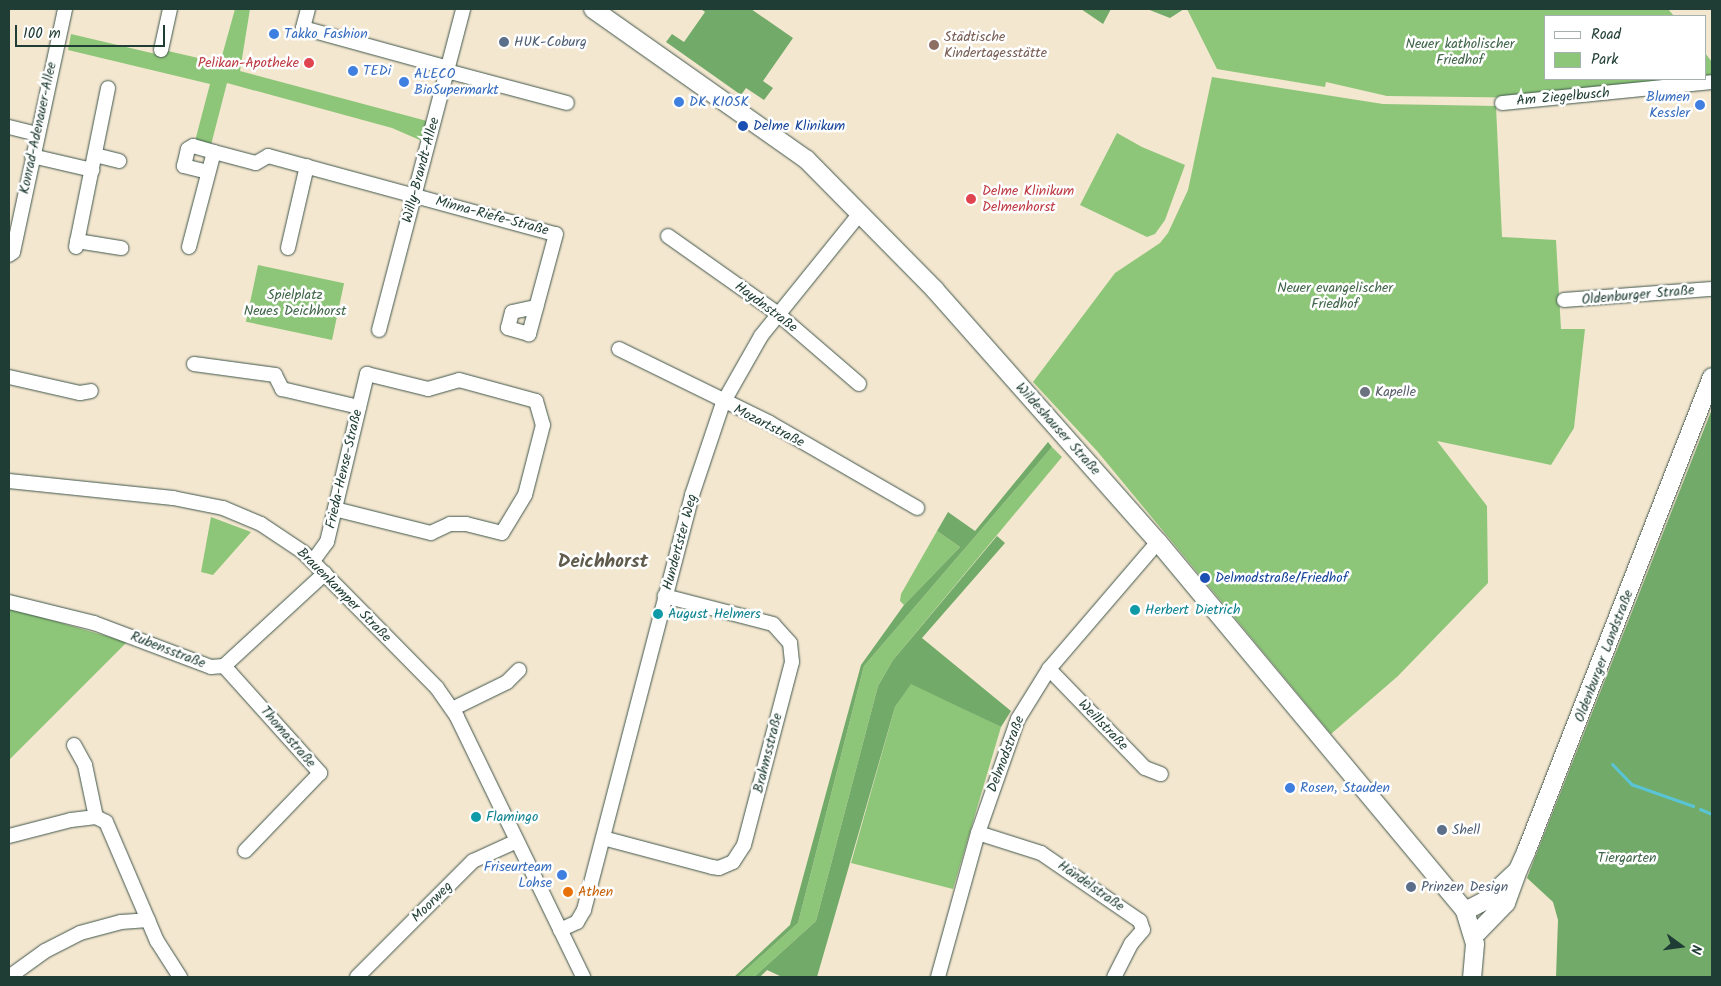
<!DOCTYPE html>
<html>
<head>
<meta charset="utf-8">
<style>
  body { margin:0 }
  #map { position:relative; width:1721px; height:986px; overflow:hidden; background:#f4e7d0; font-family:Kalam,sans-serif }
  div>[style] { position:absolute }
  [style*='--x'] { left:calc(var(--x)*1px); top:calc(var(--y)*1px); width:calc(var(--w)*1px); rotate:calc(var(--a)*1deg) }
  .green>* { inset:0; background:#8ec679; transform-origin:0 0 }
  .forest>* { inset:0; background:#72ab69 }
  .stream>* { height:3px; margin:-1.5px; padding:0 1.5px; transform-origin:1.5px; border-radius:1.5px; background:#5ac4d5 }
  .roads { filter:drop-shadow(0 0 1px #3f564b) drop-shadow(0 0 1px #3f564b) }
  .minor>* { height:14px; margin:-7px; padding:0 7px; transform-origin:7px; border-radius:7px; background:#fff }
  .major>* { height:18px; margin:-9px; padding:0 9px; transform-origin:9px; border-radius:9px; background:#fff }
  .dots>* { width:14px; height:14px; translate:-50% -50%; box-sizing:border-box; border:2px solid #fff; border-radius:50% }
  span { translate:-50% -50%; white-space:nowrap; text-align:center; line-height:1.15; -webkit-text-stroke:5px #fff; paint-order:stroke }
  .shop-label { font-size:14px; color:#366cbe }
  .left { translate:0 -50%; text-align:left }
  .right { translate:-100% -50%; text-align:right }
  .education-label { font-size:14px; color:#785e54 }
  .service-label { font-size:14px; color:#4e5e75 }
  .park-label { font-size:14px; color:#406649 }
  .health-label { font-size:14px; color:#be3a42 }
  .street-label { font-size:14px; color:#1f3d34 }
  .transit-label { font-size:14px; color:#164399 }
  .worship-label { font-size:14px; color:#5b616d }
  .culture-label { font-size:14px; color:#0d838f }
  .food-label { font-size:14px; color:#c56008 }
  .district-label { font-size:19px; color:#615b4d; font-weight:700 }
  .frame { position:absolute; inset:0; border:10px solid #1f3d34; pointer-events:none }
  .legend { position:absolute; left:1544px; top:15px; width:162px; height:65px; box-sizing:border-box; background:#fff; border:1px solid #a5b1ae; margin:0; padding:6px 9px; list-style:none; font-size:15px; color:#1f3d34 }
  .legend li { display:flex; align-items:center; gap:10px; height:25px }
  .legend b { width:25px; border:1px solid #a5b1ae }
  .north { position:absolute; left:1656px; top:921px; width:50px; height:50px; -webkit-text-stroke:4px #fff; paint-order:stroke; rotate:104deg; font-size:14px; font-weight:700; line-height:20px; text-align:center; color:#1f3d34 }
  .north::after { content:''; display:block; margin:auto; width:18px; height:22px; background:#1f3d34; clip-path:polygon(50% 0,100% 100%,50% 72%,0 100%) }
  .scale { position:absolute; left:15px; top:25px; width:150px; height:22px; box-sizing:border-box; border:2px solid #1f3d34; border-top:0; padding-left:6px; font-size:15px; line-height:18px; white-space:nowrap; color:#1f3d34; -webkit-text-stroke:4px #fff; paint-order:stroke }
</style>
</head>
<body>
<div id="map">
  <div class="green">
    <div style="clip-path:polygon(235px 9px,250px 9px,240px 71px,427px 121px,422px 141px,392px 128px,227px 83px,211px 145px,195px 141px,210px 84px,68px 50px,71px 34px,160px 55px,168px 51px,220px 63px)"></div>
    <div style="clip-path:polygon(1187px 9px,1668px 9px,1674px 16px,1545px 16px,1545px 79px,1705px 79px,1705px 53px,1712px 62px,1712px 80px,1556px 98px,1387px 96px,1326px 82px,1325px 87px,1217px 69px)"></div>
    <div style="clip-path:polygon(1212px 77px,1383px 104px,1496px 106px,1502px 237px,1556px 240px,1561px 329px,1585px 329px,1574px 428px,1551px 465px,1437px 441px,1487px 506px,1488px 583px,1398px 676px,1331px 734px,1097px 451px,1033px 382px,1115px 273px,1160px 243px,1168px 233px,1188px 190px)"></div>
    <div style="clip-path:polygon(1117px 133px,1142px 147px,1185px 165px,1165px 220px,1155px 234px,1147px 237px,1080px 205px)"></div>
    <div style="left:258px;top:265px;width:88px;height:58px;rotate:12deg"></div>
    <div style="clip-path:polygon(1052px 447px,1062px 457px,893px 660px,878px 686px,816px 921px,754px 977px,738px 977px,798px 923px,864px 666px)"></div>
    <div style="clip-path:polygon(211px 517px,251px 532px,213px 575px,201px 572px)"></div>
    <div style="clip-path:polygon(937px 531px,960px 547px,904px 605px,900px 601px,901px 594px)"></div>
    <div style="clip-path:polygon(9px 608px,127px 642px,9px 760px)"></div>
    <div style="clip-path:polygon(911px 683px,1001px 727px,953px 889px,851px 863px,895px 707px)"></div>
  </div>
  <div class="forest">
    <div style="clip-path:polygon(701px 9px,751px 9px,793px 38px,763px 81px,773px 88px,764px 100px,746px 88px,741px 95px,666px 42px,672px 34px,684px 42px,705px 12px)"></div>
    <div style="clip-path:polygon(1081px 9px,1111px 9px,1103px 24px)"></div>
    <div style="clip-path:polygon(1147px 9px,1184px 9px,1170px 18px)"></div>
    <div style="clip-path:polygon(1712px 409px,1712px 977px,1556px 977px,1558px 920px,1553px 902px,1527px 878px)"></div>
    <div style="clip-path:polygon(1048px 442px,1052px 447px,864px 666px,798px 923px,738px 977px,734px 977px,790px 925px,861px 665px,904px 605px,960px 547px,937px 531px,948px 512px,975px 531px)"></div>
    <div style="clip-path:polygon(997px 536px,1005px 543px,922px 638px,1011px 711px,1001px 727px,911px 684px,895px 707px,817px 977px,782px 977px,767px 970px,760px 977px,754px 977px,816px 921px,878px 686px,893px 660px)"></div>
  </div>
  <div class="stream">
    <div style="--x:1612;--y:764;--w:28;--a:46"></div>
    <div style="--x:1631;--y:784;--w:66;--a:19.5"></div>
    <div style="--x:1700;--y:809;--w:13;--a:23"></div>
  </div>
  <div class="roads">
    <div class="minor">
      <div style="--x:308;--y:9;--w:20;--a:105"></div>
      <div style="--x:303;--y:28;--w:150;--a:15.4"></div>
      <div style="--x:161;--y:50;--w:42;--a:-77.6"></div>
      <div style="--x:447;--y:71;--w:124;--a:14.9"></div>
      <div style="--x:1502;--y:103;--w:211;--a:-5.7"></div>
      <div style="--x:9;--y:127;--w:29;--a:14"></div>
      <div style="--x:95;--y:155;--w:25;--a:14"></div>
      <div style="--x:32;--y:156;--w:62;--a:13.1"></div>
      <div style="--x:208;--y:172;--w:25;--a:-166"></div>
      <div style="--x:184;--y:166;--w:17;--a:-77"></div>
      <div style="--x:188;--y:149;--w:6;--a:-31"></div>
      <div style="--x:193;--y:146;--w:22;--a:16"></div>
      <div style="--x:668;--y:236;--w:135;--a:35.3"></div>
      <div style="--x:778;--y:314;--w:107;--a:40.8"></div>
      <div style="--x:77;--y:241;--w:45;--a:9"></div>
      <div style="--x:76;--y:247;--w:162;--a:-78.6"></div>
      <div style="--x:189;--y:247;--w:98;--a:-75.3"></div>
      <div style="--x:214;--y:152;--w:43;--a:14.7"></div>
      <div style="--x:256;--y:163;--w:14;--a:-30"></div>
      <div style="--x:268;--y:156;--w:298;--a:15.2"></div>
      <div style="--x:556;--y:234;--w:104;--a:105.1"></div>
      <div style="--x:529;--y:334;--w:22;--a:-164"></div>
      <div style="--x:508;--y:328;--w:16;--a:-76"></div>
      <div style="--x:512;--y:312;--w:25;--a:-12"></div>
      <div style="--x:288;--y:248;--w:84;--a:-77"></div>
      <div style="--x:9;--y:255;--w:5;--a:-37"></div>
      <div style="--x:13;--y:252;--w:249;--a:-77.9"></div>
      <div style="--x:1564;--y:300;--w:148;--a:-4.3"></div>
      <div style="--x:379;--y:330;--w:332;--a:-75.3"></div>
      <div style="--x:619;--y:349;--w:168;--a:26.1"></div>
      <div style="--x:770;--y:423;--w:170;--a:30"></div>
      <div style="--x:194;--y:364;--w:82;--a:7.7"></div>
      <div style="--x:275;--y:375;--w:16;--a:63"></div>
      <div style="--x:282;--y:389;--w:79;--a:13.2"></div>
      <div style="--x:9;--y:377;--w:73;--a:12.7"></div>
      <div style="--x:80;--y:393;--w:11;--a:-10"></div>
      <div style="--x:9;--y:481;--w:165;--a:5.9"></div>
      <div style="--x:173;--y:498;--w:51;--a:11.3"></div>
      <div style="--x:223;--y:508;--w:41;--a:22.8"></div>
      <div style="--x:261;--y:524;--w:50;--a:33.7"></div>
      <div style="--x:303;--y:552;--w:191;--a:45.4"></div>
      <div style="--x:437;--y:688;--w:35;--a:55"></div>
      <div style="--x:457;--y:717;--w:289;--a:64.1"></div>
      <div style="--x:313;--y:561;--w:24;--a:-54"></div>
      <div style="--x:327;--y:542;--w:173;--a:-76.6"></div>
      <div style="--x:367;--y:374;--w:63;--a:13.8"></div>
      <div style="--x:428;--y:389;--w:32;--a:-16"></div>
      <div style="--x:459;--y:380;--w:80;--a:15.3"></div>
      <div style="--x:536;--y:401;--w:25;--a:74"></div>
      <div style="--x:543;--y:425;--w:72;--a:104.4"></div>
      <div style="--x:525;--y:495;--w:44;--a:121.2"></div>
      <div style="--x:502;--y:533;--w:37;--a:-166"></div>
      <div style="--x:466;--y:524;--w:16;--a:180"></div>
      <div style="--x:450;--y:524;--w:21;--a:155"></div>
      <div style="--x:431;--y:533;--w:99;--a:-166"></div>
      <div style="--x:9;--y:602;--w:88;--a:13.9"></div>
      <div style="--x:94;--y:623;--w:125;--a:20.6"></div>
      <div style="--x:211;--y:667;--w:13;--a:-4"></div>
      <div style="--x:224;--y:666;--w:137;--a:-42.6"></div>
      <div style="--x:224;--y:666;--w:144;--a:48.1"></div>
      <div style="--x:320;--y:773;--w:108;--a:133.9"></div>
      <div style="--x:1049;--y:669;--w:138;--a:45.9"></div>
      <div style="--x:1145;--y:768;--w:17;--a:21"></div>
      <div style="--x:452;--y:709;--w:61;--a:-26.1"></div>
      <div style="--x:507;--y:682;--w:17;--a:-45"></div>
      <div style="--x:74;--y:745;--w:23;--a:61"></div>
      <div style="--x:85;--y:765;--w:53;--a:78.1"></div>
      <div style="--x:978;--y:833;--w:66;--a:17.6"></div>
      <div style="--x:1041;--y:853;--w:120;--a:34.5"></div>
      <div style="--x:1140;--y:921;--w:9;--a:72"></div>
      <div style="--x:1143;--y:930;--w:18;--a:131"></div>
      <div style="--x:1131;--y:944;--w:37;--a:117"></div>
      <div style="--x:9;--y:836;--w:64;--a:-14.5"></div>
      <div style="--x:71;--y:820;--w:25;--a:-7"></div>
      <div style="--x:96;--y:817;--w:11;--a:27"></div>
      <div style="--x:106;--y:822;--w:107;--a:66.8"></div>
      <div style="--x:603;--y:838;--w:113;--a:14.9"></div>
      <div style="--x:712;--y:867;--w:7;--a:8"></div>
      <div style="--x:719;--y:868;--w:15;--a:-23"></div>
      <div style="--x:733;--y:862;--w:20;--a:-57"></div>
      <div style="--x:744;--y:845;--w:189;--a:-75.3"></div>
      <div style="--x:792;--y:662;--w:19;--a:-96"></div>
      <div style="--x:790;--y:643;--w:25;--a:-132"></div>
      <div style="--x:773;--y:624;--w:112;--a:-165.5"></div>
      <div style="--x:560;--y:930;--w:19;--a:-25"></div>
      <div style="--x:577;--y:922;--w:14;--a:-60"></div>
      <div style="--x:584;--y:910;--w:429;--a:-75.4"></div>
      <div style="--x:692;--y:495;--w:97;--a:-71.4"></div>
      <div style="--x:723;--y:403;--w:77;--a:-60.4"></div>
      <div style="--x:761;--y:336;--w:159;--a:-51.1"></div>
      <div style="--x:9;--y:977;--w:44;--a:-35.8"></div>
      <div style="--x:45;--y:951;--w:39;--a:-27"></div>
      <div style="--x:80;--y:933;--w:42;--a:-15"></div>
      <div style="--x:121;--y:922;--w:27;--a:-4"></div>
      <div style="--x:148;--y:920;--w:23;--a:67"></div>
      <div style="--x:157;--y:941;--w:43;--a:57.4"></div>
      <div style="--x:357;--y:977;--w:164;--a:-45"></div>
      <div style="--x:473;--y:861;--w:48;--a:-24.4"></div>
      <div style="--x:938;--y:977;--w:149;--a:-74.5"></div>
      <div style="--x:978;--y:833;--w:121;--a:-70.7"></div>
      <div style="--x:1018;--y:719;--w:59;--a:-58.2"></div>
      <div style="--x:1049;--y:669;--w:167;--a:-49.4"></div>
    </div>
    <div class="major">
      <div style="--x:593;--y:9;--w:261;--a:35.2"></div>
      <div style="--x:806;--y:159;--w:184;--a:45.4"></div>
      <div style="--x:935;--y:290;--w:337;--a:48.5"></div>
      <div style="--x:1158;--y:542;--w:480;--a:50.2"></div>
      <div style="--x:1465;--y:911;--w:34;--a:73"></div>
      <div style="--x:1475;--y:944;--w:33;--a:95"></div>
      <div style="--x:1465;--y:911;--w:22;--a:-27"></div>
      <div style="--x:1485;--y:901;--w:45;--a:-43.2"></div>
      <div style="--x:1518;--y:870;--w:20;--a:-66"></div>
      <div style="--x:1526;--y:852;--w:510;--a:-68.62"></div>
      <div style="--x:1474;--y:936;--w:46;--a:-45.9"></div>
      <div style="--x:1506;--y:903;--w:32;--a:-70"></div>
    </div>
  </div>
  <div class="dots">
    <div style="left:274px;top:34px;background:#3f7fe0"></div>
    <div style="left:504px;top:42px;background:#5c6f8a"></div>
    <div style="left:934px;top:45px;background:#8d6e63"></div>
    <div style="left:309px;top:63px;background:#e0444e"></div>
    <div style="left:353px;top:71px;background:#3f7fe0"></div>
    <div style="left:404px;top:82px;background:#3f7fe0"></div>
    <div style="left:679px;top:102px;background:#3f7fe0"></div>
    <div style="left:1700px;top:105px;background:#3f7fe0"></div>
    <div style="left:743px;top:126px;background:#1a4fb4"></div>
    <div style="left:971px;top:199px;background:#e0444e"></div>
    <div style="left:1365px;top:392px;background:#6b7280"></div>
    <div style="left:1205px;top:578px;background:#1a4fb4"></div>
    <div style="left:1135px;top:610px;background:#0f9aa8"></div>
    <div style="left:658px;top:614px;background:#0f9aa8"></div>
    <div style="left:1290px;top:788px;background:#3f7fe0"></div>
    <div style="left:476px;top:817px;background:#0f9aa8"></div>
    <div style="left:1442px;top:830px;background:#5c6f8a"></div>
    <div style="left:562px;top:875px;background:#3f7fe0"></div>
    <div style="left:1411px;top:887px;background:#5c6f8a"></div>
    <div style="left:568px;top:892px;background:#e8710a"></div>
  </div>
  <div class="shop-label">
    <span class="left" style="left:284px;top:34px">Takko Fashion</span>
    <span class="left" style="left:363px;top:71px">TEDi</span>
    <span class="left" style="left:414px;top:82px">ALECO<br>BioSupermarkt</span>
    <span class="right" style="left:1690px;top:105px">Blumen<br>Kessler</span>
    <span class="left" style="left:689px;top:102px">DK KIOSK</span>
    <span class="left" style="left:1300px;top:788px">Rosen, Stauden</span>
    <span class="right" style="left:552px;top:875px">Friseurteam<br>Lohse</span>
  </div>
  <div class="education-label">
    <span class="left" style="left:944px;top:45px">Städtische<br>Kindertagesstätte</span>
  </div>
  <div class="service-label">
    <span class="left" style="left:514px;top:42px">HUK-Coburg</span>
    <span class="left" style="left:1452px;top:830px">Shell</span>
    <span class="left" style="left:1421px;top:887px">Prinzen Design</span>
  </div>
  <div class="park-label">
    <span style="left:1460px;top:52px">Neuer katholischer<br>Friedhof</span>
    <span style="left:1335px;top:296px">Neuer evangelischer<br>Friedhof</span>
    <span style="left:295px;top:303px">Spielplatz<br>Neues Deichhorst</span>
    <span style="left:1627px;top:858px">Tiergarten</span>
  </div>
  <div class="health-label">
    <span class="right" style="left:299px;top:63px">Pelikan-Apotheke</span>
    <span class="left" style="left:982px;top:199px">Delme Klinikum<br>Delmenhorst</span>
  </div>
  <div class="street-label">
    <span style="left:1563px;top:97px;rotate:-5deg">Am Ziegelbusch</span>
    <span style="left:38px;top:128px;rotate:-78deg">Konrad-Adenauer-Allee</span>
    <span style="left:421px;top:170px;rotate:-75deg">Willy-Brandt-Allee</span>
    <span style="left:492px;top:216px;rotate:15deg">Minna-Riefe-Straße</span>
    <span style="left:1638px;top:295px;rotate:-5deg">Oldenburger Straße</span>
    <span style="left:766px;top:307px;rotate:37deg">Haydnstraße</span>
    <span style="left:769px;top:426px;rotate:27deg">Mozartstraße</span>
    <span style="left:1058px;top:429px;rotate:48deg">Wildeshauser Straße</span>
    <span style="left:344px;top:469px;rotate:-77deg">Frieda-Hense-Straße</span>
    <span style="left:680px;top:542px;rotate:-75deg">Hundertster Weg</span>
    <span style="left:344px;top:595px;rotate:45deg">Brauenkamper Straße</span>
    <span style="left:168px;top:650px;rotate:21deg">Rubensstraße</span>
    <span style="left:1604px;top:656px;rotate:-69deg">Oldenburger Landstraße</span>
    <span style="left:1103px;top:725px;rotate:46deg">Weillstraße</span>
    <span style="left:288px;top:737px;rotate:49deg">Thomastraße</span>
    <span style="left:768px;top:753px;rotate:-76deg">Brahmsstraße</span>
    <span style="left:1006px;top:754px;rotate:-69deg">Delmodstraße</span>
    <span style="left:1091px;top:886px;rotate:35deg">Händelstraße</span>
    <span style="left:432px;top:902px;rotate:-45deg">Moorweg</span>
  </div>
  <div class="transit-label">
    <span class="left" style="left:753px;top:126px">Delme Klinikum</span>
    <span class="left" style="left:1215px;top:578px">Delmodstraße/Friedhof</span>
  </div>
  <div class="worship-label">
    <span class="left" style="left:1375px;top:392px">Kapelle</span>
  </div>
  <div class="culture-label">
    <span class="left" style="left:1145px;top:610px">Herbert Dietrich</span>
    <span class="left" style="left:668px;top:614px">August Helmers</span>
    <span class="left" style="left:486px;top:817px">Flamingo</span>
  </div>
  <div class="food-label">
    <span class="left" style="left:578px;top:892px">Athen</span>
  </div>
  <div class="district-label">
    <span style="left:603px;top:563px">Deichhorst</span>
  </div>
  <div class="frame"></div>
  <ul class="legend">
  <li><b style="height:6px;background:#fff"></b>Road</li>
  <li><b style="height:14px;background:#8ec679"></b>Park</li>
  </ul>
  <div class="north">N</div>
  <div class="scale">100 m</div>
</div>
</body>
</html>
